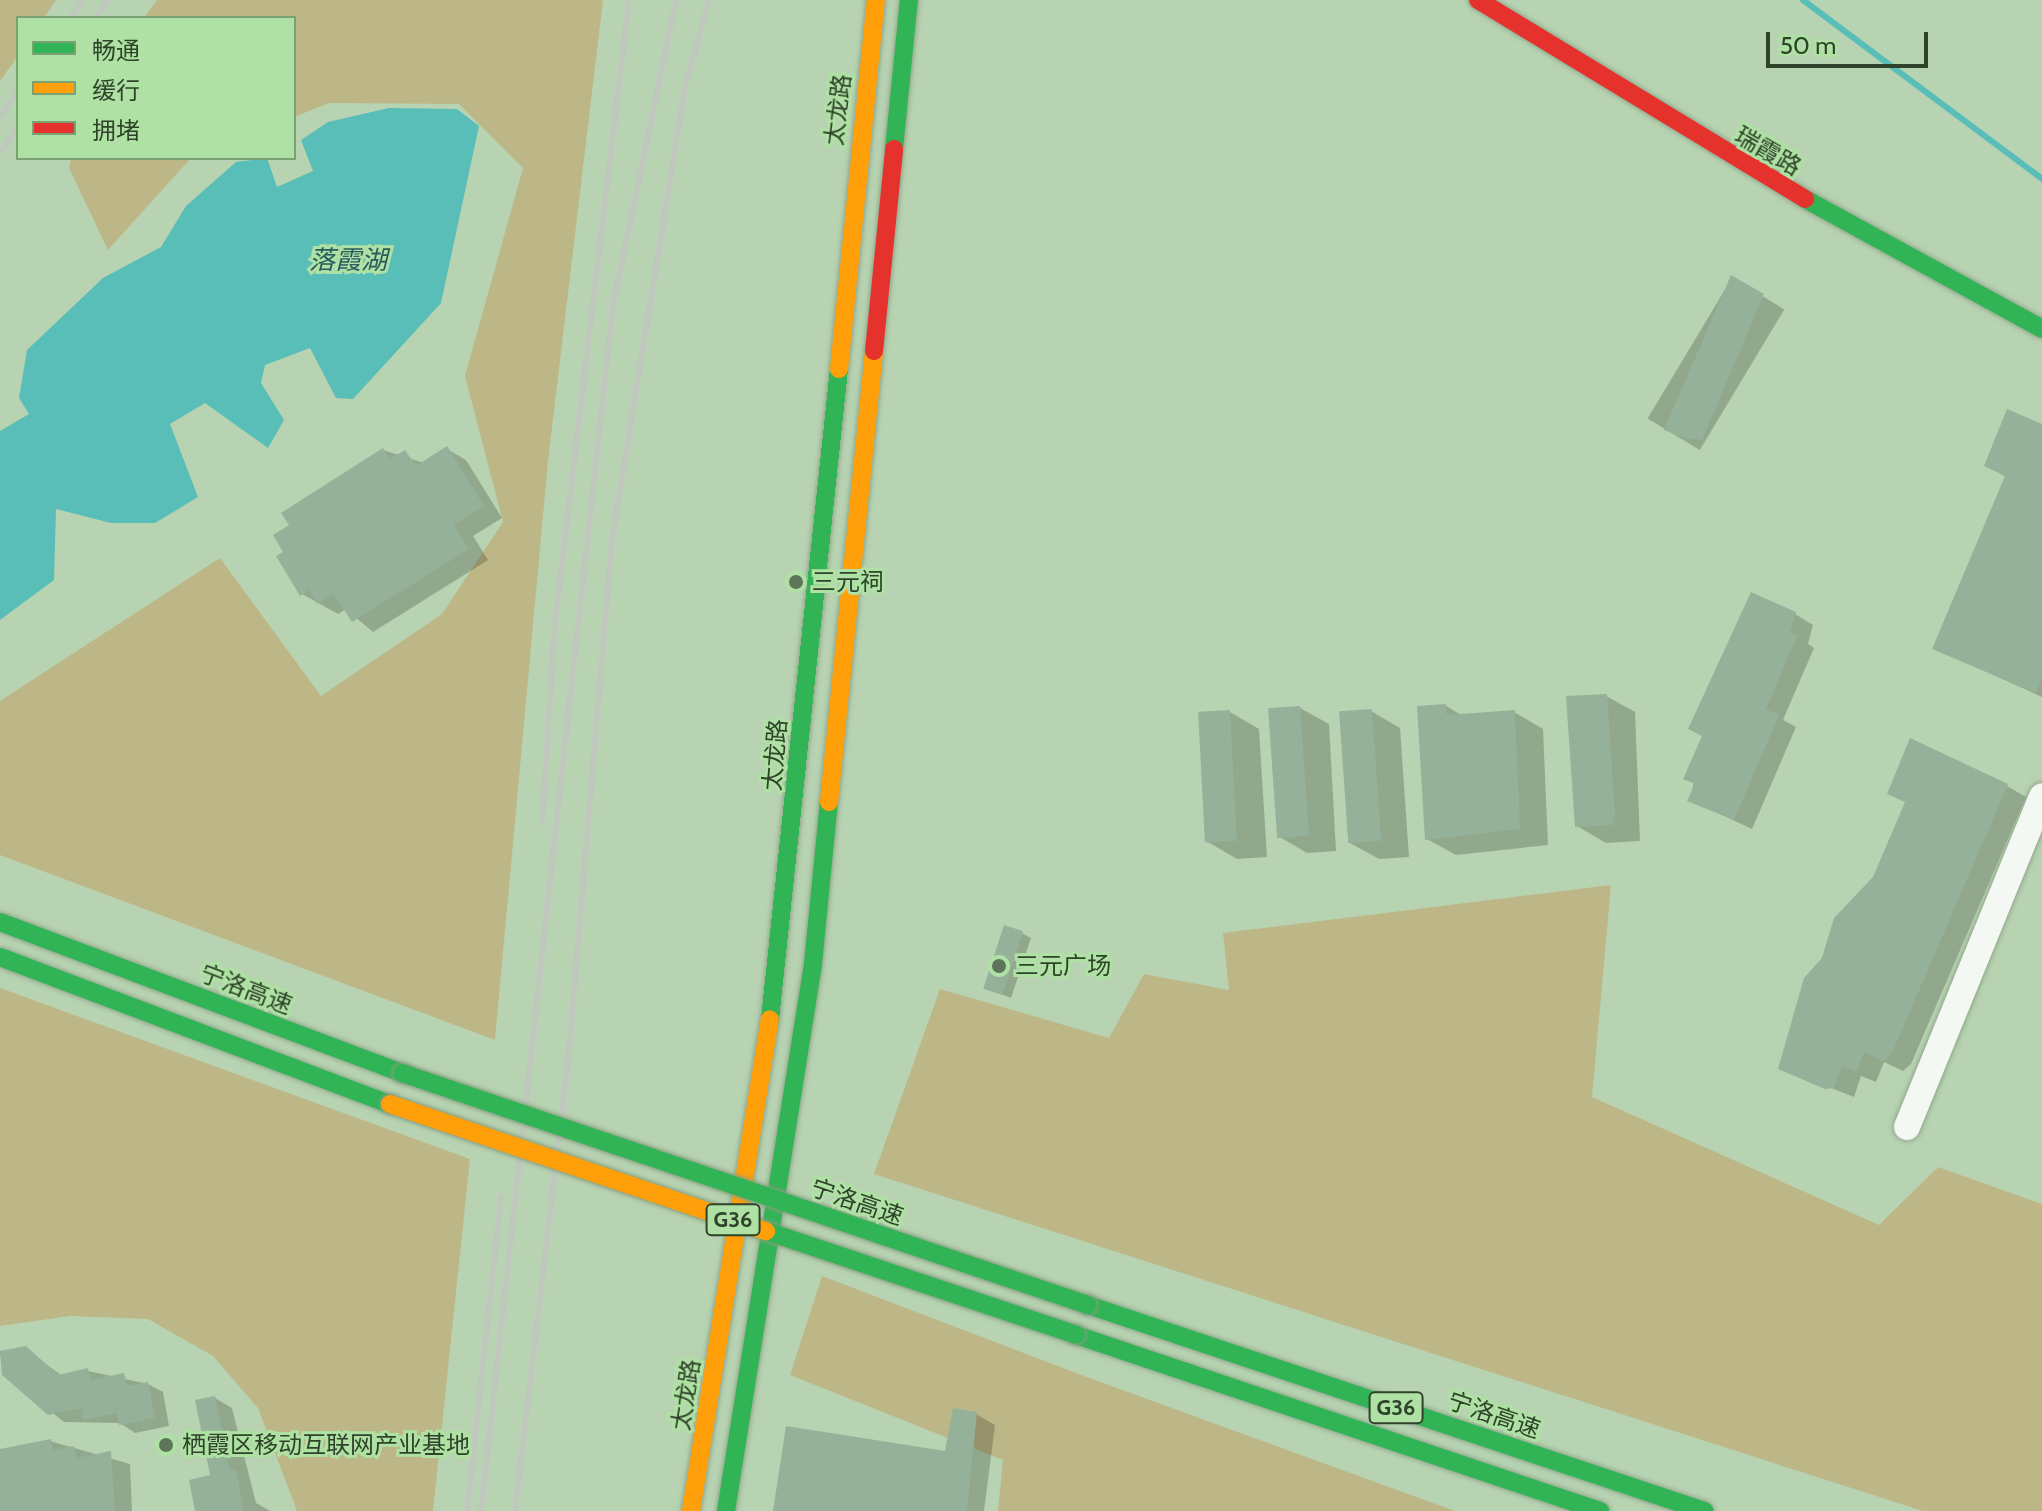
<!DOCTYPE html>
<html>
<head>
<meta charset="utf-8">
<style>
  body { margin:0 }
  #map { position:relative; width:2042px; height:1511px; overflow:hidden; background:#b7d3b1; font-family:Cabin,"Noto Sans SC",sans-serif }
  div>[style] { position:absolute }
  [style*='--x'] { left:calc(var(--x)*1px); top:calc(var(--y)*1px); width:calc(var(--w)*1px); rotate:calc(var(--a)*1deg) }
  .green>* { inset:0; background:#bdb788 }
  .water>* { inset:0; background:#59beb8 }
  .shadow>* { inset:0; background:#0003; transform-origin:0 0 }
  .stream>* { height:6px; margin:-3px; padding:0 3px; transform-origin:3px; border-radius:3px; background:#59beb8 }
  .building>* { inset:0; background:#95b19a; transform-origin:0 0 }
  .roads { filter:drop-shadow(0 0 2px #92a88e) drop-shadow(0 0 2px #92a88e) }
  .street>* { height:26px; margin:-13px; padding:0 13px; transform-origin:13px; border-radius:13px; background:#f4f8f3 }
  .fast>* { height:18px; margin:-9px; padding:0 9px; transform-origin:9px; border-radius:9px; background:#30b455 }
  .slow>* { height:18px; margin:-9px; padding:0 9px; transform-origin:9px; border-radius:9px; background:#ff9f0a }
  .jam>* { height:18px; margin:-9px; padding:0 9px; transform-origin:9px; border-radius:9px; background:#e5322d }
  .rail>* { height:6px; margin:-3px; padding:0 3px; transform-origin:3px; border-radius:3px; background:#c0c8be }
  .bridges { filter:drop-shadow(0 0 2px #869e80) drop-shadow(0 0 2px #869e80) }
  .fast-bridge>* { height:18px; margin:-9px; padding:0 9px; transform-origin:9px; border-radius:9px; background:#30b455 }
  .slow-bridge>* { height:18px; margin:-9px; padding:0 9px; transform-origin:9px; border-radius:9px; background:#ff9f0a }
  .dots>* { width:22px; height:22px; translate:-50% -50%; box-sizing:border-box; border:4px solid #aee1a3; border-radius:50% }
  span { translate:-50% -50%; white-space:nowrap; text-align:center; line-height:1.15; -webkit-text-stroke:6px #aee1a3; paint-order:stroke }
  .shield-label span { padding:2px 6px; background:#aee1a3; border:2px solid; border-radius:6px; -webkit-text-stroke-width:0 }
  .shield-label { font-size:22px; color:#2e4329; font-weight:700 }
  .street-label { font-size:24px; color:#2e4329 }
  .poi-label { font-size:24px; color:#2e4329 }
  .left { translate:0 -50%; text-align:left }
  .water-label { font-size:26px; color:#285c5f; font-style:italic }
  .legend { position:absolute; left:16px; top:16px; width:280px; height:144px; box-sizing:border-box; background:#aee1a3; border:2px solid #7ba272; margin:0; padding:10px 14px; list-style:none; font-size:24px; color:#2e4329 }
  .legend li { display:flex; align-items:center; gap:16px; height:40px }
  .legend b { width:40px; border:2px solid #7ba272 }
  .scale { position:absolute; left:1766px; top:32px; width:162px; height:36px; box-sizing:border-box; border:4px solid #2e4329; border-top:0; padding-left:10px; font-size:24px; line-height:28px; white-space:nowrap; color:#2e4329; -webkit-text-stroke:6px #aee1a3; paint-order:stroke }
</style>
</head>
<body>
<div id="map">
  <div class="green">
    <div style="clip-path:polygon(0 0,56px 0,44px 18px,18px 18px,18px 56px,0 81px)"></div>
    <div style="clip-path:polygon(157px 0,603px 0,548px 461px,495px 1040px,0 855px,0 701px,220px 558px,321px 696px,442px 614px,503px 522px,465px 376px,523px 168px,459px 104px,329px 103px,294px 117px,294px 18px,144px 18px)"></div>
    <div style="clip-path:polygon(71px 158px,191px 158px,108px 250px,69px 168px)"></div>
    <div style="clip-path:polygon(1611px 885px,1592px 1097px,1879px 1225px,1938px 1167px,2042px 1204px,2042px 1511px,1923px 1511px,874px 1174px,940px 989px,1109px 1038px,1144px 974px,1229px 990px,1223px 933px)"></div>
    <div style="clip-path:polygon(0 988px,470px 1159px,433px 1511px,297px 1511px,258px 1408px,213px 1356px,148px 1319px,70px 1316px,0 1326px)"></div>
    <div style="clip-path:polygon(822px 1276px,1084px 1376px,1455px 1511px,998px 1511px,1003px 1460px,790px 1375px)"></div>
  </div>
  <div class="water">
    <div style="clip-path:polygon(389px 108px,457px 109px,479px 126px,441px 303px,353px 399px,336px 398px,310px 348px,265px 365px,261px 383px,284px 420px,268px 448px,205px 403px,170px 424px,198px 497px,155px 523px,111px 523px,56px 509px,54px 580px,0 620px,0 431px,29px 414px,19px 398px,27px 350px,103px 278px,161px 247px,186px 206px,236px 162px,267px 158px,277px 187px,313px 171px,301px 140px,328px 122px)"></div>
  </div>
  <div class="shadow">
    <div style="left:1732px;top:278px;width:61px;height:164px;rotate:31deg"></div>
    <div style="clip-path:polygon(2042px 426px,2042px 697px,1934px 648px,2006px 477px,1986px 465px)"></div>
    <div style="clip-path:polygon(447px 449px,466px 460px,502px 518px,473px 536px,488px 560px,373px 632px,346px 609px,338px 614px,302px 594px,383px 450px,424px 463px)"></div>
    <div style="clip-path:polygon(1795px 614px,1813px 625px,1808px 644px,1814px 648px,1783px 720px,1796px 727px,1752px 829px,1690px 800px,1704px 736px)"></div>
    <div style="clip-path:polygon(1606px 696px,1635px 712px,1640px 841px,1606px 843px,1577px 826px)"></div>
    <div style="clip-path:polygon(1446px 706px,1463px 716px,1514px 712px,1543px 729px,1548px 845px,1456px 855px,1427px 839px)"></div>
    <div style="clip-path:polygon(1300px 708px,1329px 724px,1336px 851px,1307px 853px,1278px 836px)"></div>
    <div style="clip-path:polygon(1371px 711px,1400px 728px,1409px 857px,1379px 859px,1350px 843px)"></div>
    <div style="clip-path:polygon(1230px 712px,1259px 729px,1267px 857px,1237px 859px,1208px 842px)"></div>
    <div style="clip-path:polygon(2007px 786px,2026px 797px,1911px 1064px,1903px 1071px,1884px 1062px,1876px 1082px,1861px 1076px,1854px 1097px,1780px 1068px)"></div>
    <div style="clip-path:polygon(1022px 933px,1031px 938px,1011px 998px,986px 988px)"></div>
    <div style="clip-path:polygon(26px 1349px,62px 1376px,88px 1371px,148px 1384px,163px 1392px,169px 1426px,135px 1433px,120px 1423px,64px 1422px,4px 1374px,0 1353px)"></div>
    <div style="clip-path:polygon(215px 1398px,232px 1408px,256px 1503px,270px 1511px,197px 1511px,212px 1477px)"></div>
    <div style="clip-path:polygon(976px 1414px,995px 1425px,984px 1511px,774px 1511px,947px 1454px)"></div>
    <div style="clip-path:polygon(50px 1441px,130px 1464px,132px 1511px,0 1511px,0 1451px)"></div>
  </div>
  <div class="stream">
    <div style="--x:1803;--y:0;--w:299;--a:36.8"></div>
  </div>
  <div class="building">
    <div style="clip-path:polygon(1731px 275px,1764px 294px,1702px 440px,1687px 439px,1664px 430px)"></div>
    <div style="clip-path:polygon(2007px 409px,2042px 424px,2042px 678px,2036px 693px,1932px 649px,2005px 476px,1984px 466px)"></div>
    <div style="clip-path:polygon(447px 446px,484px 506px,454px 525px,469px 549px,352px 622px,334px 594px,317px 604px,309px 590px,300px 596px,276px 556px,283px 552px,273px 535px,289px 525px,281px 513px,383px 448px,390px 459px,405px 450px,416px 466px)"></div>
    <div style="clip-path:polygon(1751px 592px,1796px 612px,1790px 632px,1797px 636px,1766px 709px,1779px 715px,1734px 820px,1687px 801px,1695px 784px,1683px 779px,1702px 736px,1688px 729px)"></div>
    <div style="clip-path:polygon(1607px 694px,1615px 815px,1612px 825px,1575px 827px,1566px 696px)"></div>
    <div style="clip-path:polygon(1446px 704px,1447px 715px,1515px 710px,1520px 829px,1425px 840px,1417px 706px)"></div>
    <div style="left:1300px;top:706px;width:130px;height:32px;rotate:86deg"></div>
    <div style="left:1372px;top:709px;width:132px;height:33px;rotate:86deg"></div>
    <div style="left:1230px;top:710px;width:131px;height:32px;rotate:87deg"></div>
    <div style="clip-path:polygon(1910px 738px,2008px 784px,1892px 1053px,1883px 1061px,1864px 1052px,1856px 1072px,1842px 1066px,1834px 1088px,1825px 1089px,1778px 1069px,1804px 978px,1822px 958px,1834px 918px,1873px 877px,1905px 802px,1887px 794px)"></div>
    <div style="left:1004px;top:925px;width:20px;height:67px;rotate:18deg"></div>
    <div style="clip-path:polygon(26px 1346px,58px 1375px,88px 1368px,90px 1380px,124px 1373px,127px 1386px,148px 1382px,155px 1418px,119px 1425px,117px 1413px,83px 1420px,82px 1408px,48px 1415px,2px 1375px,0 1351px)"></div>
    <div style="clip-path:polygon(215px 1396px,230px 1471px,236px 1470px,244px 1511px,195px 1511px,189px 1480px,210px 1475px,195px 1400px)"></div>
    <div style="clip-path:polygon(953px 1408px,977px 1412px,967px 1511px,773px 1511px,786px 1426px,945px 1451px)"></div>
    <div style="clip-path:polygon(51px 1439px,53px 1450px,74px 1446px,77px 1458px,111px 1451px,115px 1511px,0 1511px,0 1449px)"></div>
  </div>
  <div class="roads">
    <div class="street">
      <div style="--x:1907;--y:1127;--w:357;--a:-67.8"></div>
    </div>
    <div class="fast">
      <div style="--x:894;--y:149;--w:150;--a:-84.3"></div>
      <div style="--x:1805;--y:199;--w:270;--a:28.7"></div>
      <div style="--x:0;--y:922;--w:429;--a:20.6"></div>
      <div style="--x:0;--y:957;--w:417;--a:20.7"></div>
      <div style="--x:770;--y:1019;--w:654;--a:-83.94"></div>
      <div style="--x:1088;--y:1305;--w:650;--a:18.49"></div>
      <div style="--x:1076;--y:1335;--w:553;--a:18.57"></div>
      <div style="--x:726;--y:1511;--w:554;--a:-80.96"></div>
      <div style="--x:813;--y:964;--w:163;--a:-84.4"></div>
    </div>
    <div class="slow">
      <div style="--x:839;--y:369;--w:371;--a:-84.3"></div>
      <div style="--x:829;--y:802;--w:453;--a:-84.3"></div>
      <div style="--x:691;--y:1511;--w:498;--a:-80.9"></div>
    </div>
    <div class="jam">
      <div style="--x:1478;--y:0;--w:383;--a:31.3"></div>
      <div style="--x:874;--y:351;--w:203;--a:-84.3"></div>
    </div>
  </div>
  <div class="rail">
    <div style="--x:70;--y:18;--w:22;--a:-54"></div>
    <div style="--x:95;--y:18;--w:22;--a:-54"></div>
    <div style="--x:0;--y:116;--w:31;--a:-54"></div>
    <div style="--x:0;--y:152;--w:31;--a:-54"></div>
    <div style="--x:542;--y:823;--w:201;--a:-86.3"></div>
    <div style="--x:555;--y:622;--w:626;--a:-83.22"></div>
    <div style="--x:467;--y:1511;--w:316;--a:-83.8"></div>
    <div style="--x:481;--y:1511;--w:1213;--a:-83.75"></div>
    <div style="--x:613;--y:305;--w:311;--a:-78.3"></div>
    <div style="--x:515;--y:1511;--w:452;--a:-83.3"></div>
    <div style="--x:568;--y:1062;--w:525;--a:-85.19"></div>
    <div style="--x:612;--y:539;--w:458;--a:-80.8"></div>
    <div style="--x:685;--y:87;--w:90;--a:-74.6"></div>
  </div>
  <div class="bridges">
    <div class="fast-bridge">
      <div style="--x:402;--y:1073;--w:724;--a:18.69"></div>
      <div style="--x:766;--y:1231;--w:327;--a:18.5"></div>
    </div>
    <div class="slow-bridge">
      <div style="--x:390;--y:1104;--w:397;--a:18.7"></div>
    </div>
  </div>
  <div class="dots">
    <div style="left:796px;top:582px;background:#5e7559"></div>
    <div style="left:999px;top:966px;background:#5e7559"></div>
    <div style="left:166px;top:1445px;background:#5e7559"></div>
  </div>
  <div class="shield-label">
    <span style="left:733px;top:1220px">G36</span>
    <span style="left:1396px;top:1408px">G36</span>
  </div>
  <div class="street-label">
    <span style="left:838px;top:110px;rotate:-83deg">太龙路</span>
    <span style="left:1768px;top:151px;rotate:30deg">瑞霞路</span>
    <span style="left:775px;top:755px;rotate:-85deg">太龙路</span>
    <span style="left:246px;top:989px;rotate:21deg">宁洛高速</span>
    <span style="left:857px;top:1202px;rotate:19deg">宁洛高速</span>
    <span style="left:686px;top:1395px;rotate:-81deg">太龙路</span>
    <span style="left:1494px;top:1415px;rotate:19deg">宁洛高速</span>
  </div>
  <div class="poi-label">
    <span class="left" style="left:812px;top:582px">三元祠</span>
    <span class="left" style="left:1015px;top:966px">三元广场</span>
    <span class="left" style="left:182px;top:1445px">栖霞区移动互联网产业基地</span>
  </div>
  <div class="water-label">
    <span style="left:348px;top:261px">落霞湖</span>
  </div>
  <ul class="legend">
  <li><b style="height:10px;background:#30b455"></b>畅通</li>
  <li><b style="height:10px;background:#ff9f0a"></b>缓行</li>
  <li><b style="height:10px;background:#e5322d"></b>拥堵</li>
  </ul>
  <div class="scale">50 m</div>
</div>
</body>
</html>
